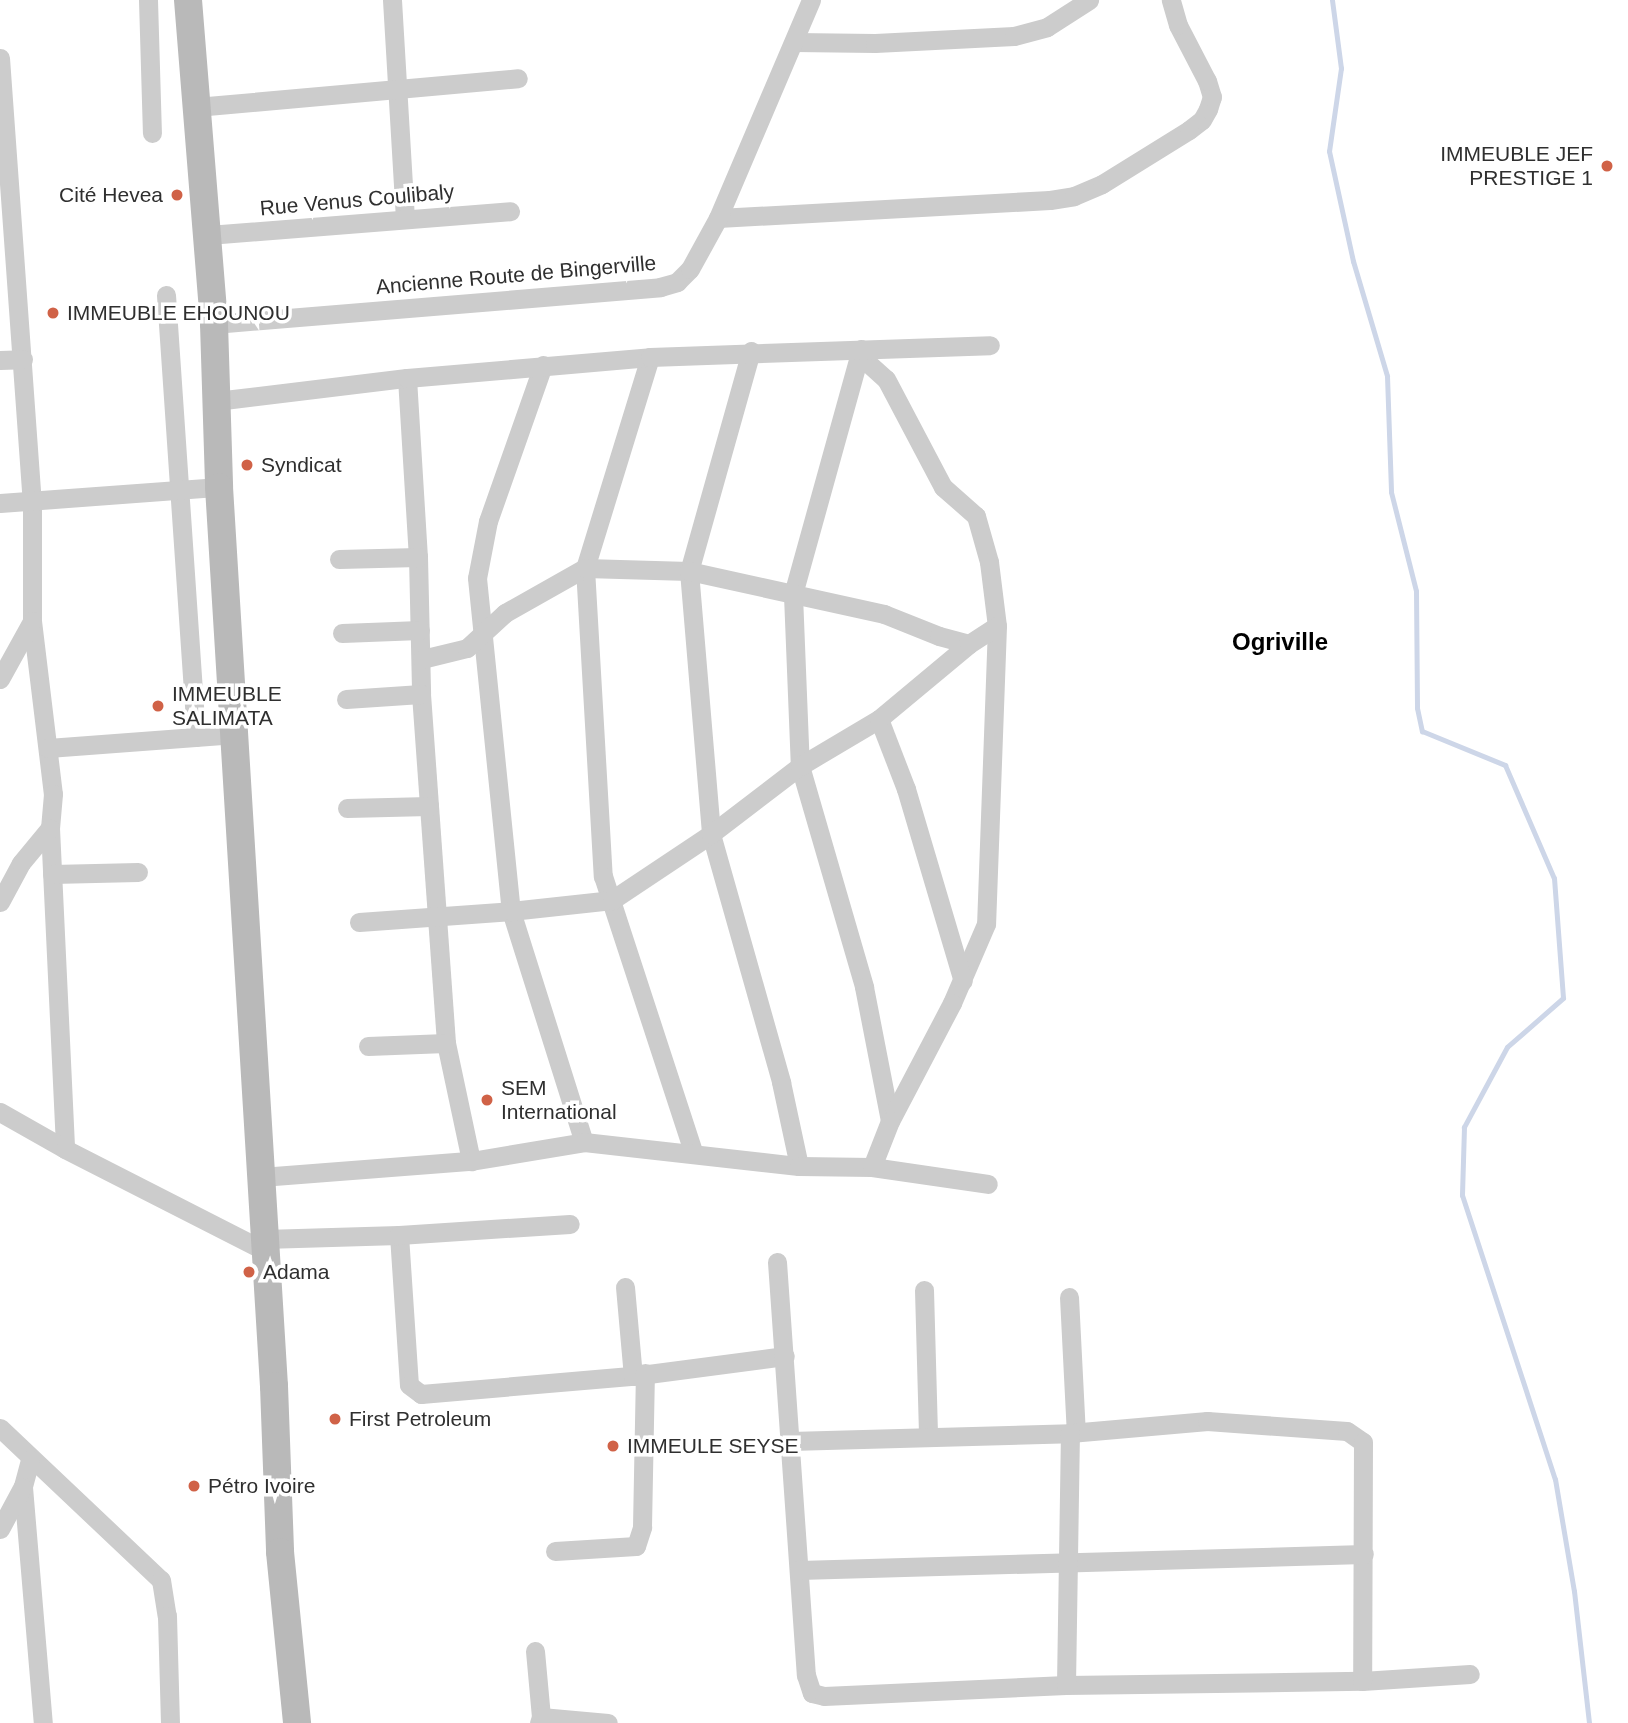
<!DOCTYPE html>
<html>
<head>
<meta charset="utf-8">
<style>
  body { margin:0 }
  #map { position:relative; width:1628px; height:1723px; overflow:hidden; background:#fff; font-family:Arial,sans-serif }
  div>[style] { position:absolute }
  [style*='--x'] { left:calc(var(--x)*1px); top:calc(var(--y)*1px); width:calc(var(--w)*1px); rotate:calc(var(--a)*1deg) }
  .stream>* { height:5px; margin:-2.5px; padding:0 2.5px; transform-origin:2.5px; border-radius:2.5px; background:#cdd6e8 }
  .minor>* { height:19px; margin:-9.5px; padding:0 9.5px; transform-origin:9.5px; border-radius:9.5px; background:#ccc }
  .secondary>* { height:28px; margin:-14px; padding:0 14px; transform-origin:14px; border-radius:14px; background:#b9b9b9 }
  .dots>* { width:19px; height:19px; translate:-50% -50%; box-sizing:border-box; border:4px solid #fff; border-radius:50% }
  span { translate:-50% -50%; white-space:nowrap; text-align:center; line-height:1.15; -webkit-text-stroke:7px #fff; paint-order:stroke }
  .poi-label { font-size:21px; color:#2f2f2f }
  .right { translate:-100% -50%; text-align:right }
  .left { translate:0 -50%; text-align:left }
  .street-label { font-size:21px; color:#2f2f2f }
  .quarter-label { font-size:24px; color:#000; font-weight:700 }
</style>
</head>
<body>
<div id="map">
  <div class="stream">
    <div style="--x:1332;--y:0;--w:69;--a:82.5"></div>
    <div style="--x:1341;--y:68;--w:84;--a:98.2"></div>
    <div style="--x:1329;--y:151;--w:113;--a:77.7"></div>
    <div style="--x:1353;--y:261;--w:120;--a:73.5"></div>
    <div style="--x:1387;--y:376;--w:116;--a:88"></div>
    <div style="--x:1391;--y:492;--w:102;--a:75.8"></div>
    <div style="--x:1416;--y:591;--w:117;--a:89.5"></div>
    <div style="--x:1417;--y:708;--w:24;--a:78"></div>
    <div style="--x:1422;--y:731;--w:90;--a:22.3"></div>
    <div style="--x:1505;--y:765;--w:123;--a:66.6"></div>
    <div style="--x:1554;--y:878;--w:120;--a:85.7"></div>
    <div style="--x:1563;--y:998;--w:74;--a:138.8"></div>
    <div style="--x:1507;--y:1047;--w:91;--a:118.3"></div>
    <div style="--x:1464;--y:1127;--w:68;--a:91.7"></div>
    <div style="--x:1462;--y:1195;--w:299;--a:71.9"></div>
    <div style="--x:1555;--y:1479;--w:114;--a:80.4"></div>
    <div style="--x:1574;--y:1591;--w:133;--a:83.5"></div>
  </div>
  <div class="minor">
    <div style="--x:148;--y:0;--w:133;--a:88.3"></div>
    <div style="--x:392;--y:0;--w:219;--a:86.6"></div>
    <div style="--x:794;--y:42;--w:81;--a:0.7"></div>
    <div style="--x:875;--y:43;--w:139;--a:-2.9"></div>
    <div style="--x:1014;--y:36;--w:34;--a:-15"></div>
    <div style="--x:1047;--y:27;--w:50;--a:-32.7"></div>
    <div style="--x:0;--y:58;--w:443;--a:85.9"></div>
    <div style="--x:32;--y:500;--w:121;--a:90"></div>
    <div style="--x:32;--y:621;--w:174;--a:83.1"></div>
    <div style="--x:53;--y:794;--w:34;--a:95"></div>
    <div style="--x:50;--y:828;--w:321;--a:87.3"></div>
    <div style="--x:196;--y:107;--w:323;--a:-5.1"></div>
    <div style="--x:718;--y:218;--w:332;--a:-3.1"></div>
    <div style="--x:1050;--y:200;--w:24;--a:-9"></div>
    <div style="--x:1074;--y:196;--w:30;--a:-23"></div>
    <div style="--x:1102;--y:184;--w:102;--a:-31.8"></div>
    <div style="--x:1189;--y:130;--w:16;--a:-38"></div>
    <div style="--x:1202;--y:120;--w:13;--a:-61"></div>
    <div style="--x:1208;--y:109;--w:13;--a:-72"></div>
    <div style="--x:1212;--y:97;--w:17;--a:-107"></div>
    <div style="--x:1207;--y:81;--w:63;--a:-117.4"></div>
    <div style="--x:1178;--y:25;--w:26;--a:-106"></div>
    <div style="--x:208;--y:235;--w:303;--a:-4.5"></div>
    <div style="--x:166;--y:295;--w:443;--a:86.1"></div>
    <div style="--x:214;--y:324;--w:448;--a:-4.7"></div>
    <div style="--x:660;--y:287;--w:18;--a:-16"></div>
    <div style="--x:677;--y:282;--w:18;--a:-45"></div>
    <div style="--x:690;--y:269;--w:58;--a:-61.2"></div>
    <div style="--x:718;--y:218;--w:237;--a:-66.9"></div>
    <div style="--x:861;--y:349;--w:255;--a:105.5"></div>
    <div style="--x:793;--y:595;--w:171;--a:87.7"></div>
    <div style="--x:800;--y:766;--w:230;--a:73.8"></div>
    <div style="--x:864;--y:987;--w:136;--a:79"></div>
    <div style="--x:751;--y:351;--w:229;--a:105.7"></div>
    <div style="--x:689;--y:571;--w:264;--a:85.2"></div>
    <div style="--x:711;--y:834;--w:258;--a:74.2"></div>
    <div style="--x:781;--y:1082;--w:86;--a:77.9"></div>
    <div style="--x:859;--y:355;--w:36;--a:42"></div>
    <div style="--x:886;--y:379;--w:122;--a:62.2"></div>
    <div style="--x:943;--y:487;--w:44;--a:41.3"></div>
    <div style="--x:976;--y:516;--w:48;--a:74.2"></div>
    <div style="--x:989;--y:562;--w:64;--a:82.9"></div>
    <div style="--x:997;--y:626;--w:298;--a:92.1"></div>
    <div style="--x:986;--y:924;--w:86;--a:113.3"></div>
    <div style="--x:952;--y:1003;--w:133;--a:117.7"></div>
    <div style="--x:890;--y:1121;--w:49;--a:111.4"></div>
    <div style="--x:650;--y:357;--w:221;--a:107.1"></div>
    <div style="--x:585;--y:568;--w:309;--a:86.7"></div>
    <div style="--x:603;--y:876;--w:290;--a:71.9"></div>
    <div style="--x:0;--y:360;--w:23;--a:-2"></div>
    <div style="--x:543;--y:365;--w:165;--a:109.4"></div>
    <div style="--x:488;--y:521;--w:58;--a:100.9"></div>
    <div style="--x:477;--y:578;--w:335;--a:84.2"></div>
    <div style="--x:511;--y:911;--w:242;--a:72.5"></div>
    <div style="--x:407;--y:378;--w:179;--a:86.5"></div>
    <div style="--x:418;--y:557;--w:137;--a:88.7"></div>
    <div style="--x:421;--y:694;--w:350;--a:85.9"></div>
    <div style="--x:446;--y:1043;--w:121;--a:78"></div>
    <div style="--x:216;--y:401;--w:192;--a:-6.9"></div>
    <div style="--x:407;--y:378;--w:244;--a:-4.9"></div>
    <div style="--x:650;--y:357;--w:340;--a:-2"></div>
    <div style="--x:0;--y:503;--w:220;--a:-4.2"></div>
    <div style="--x:339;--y:559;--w:79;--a:-1.5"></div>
    <div style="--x:342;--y:633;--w:78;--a:-2.2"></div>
    <div style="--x:422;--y:659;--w:46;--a:-13.7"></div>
    <div style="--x:467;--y:648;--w:52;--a:-42.6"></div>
    <div style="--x:505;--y:613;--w:92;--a:-29.4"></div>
    <div style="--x:585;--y:568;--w:104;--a:1.7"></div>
    <div style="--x:689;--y:571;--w:200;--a:12.4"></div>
    <div style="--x:884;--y:614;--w:59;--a:21.8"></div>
    <div style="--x:939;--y:636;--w:31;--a:15"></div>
    <div style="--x:0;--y:679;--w:66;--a:-61.1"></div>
    <div style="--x:346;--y:699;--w:75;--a:-3.8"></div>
    <div style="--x:879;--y:719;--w:75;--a:68.9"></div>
    <div style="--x:906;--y:789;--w:200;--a:73.5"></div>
    <div style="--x:48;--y:748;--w:188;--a:-4.3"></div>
    <div style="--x:347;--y:808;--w:82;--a:-1.4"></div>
    <div style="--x:52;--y:874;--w:86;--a:-1.3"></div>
    <div style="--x:0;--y:902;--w:44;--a:-61.7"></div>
    <div style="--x:21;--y:863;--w:45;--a:-50.4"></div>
    <div style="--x:359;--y:922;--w:152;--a:-4.1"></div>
    <div style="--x:511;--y:911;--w:102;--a:-6.2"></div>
    <div style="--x:612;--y:900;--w:119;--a:-33.7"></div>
    <div style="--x:711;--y:834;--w:112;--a:-37.4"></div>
    <div style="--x:800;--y:766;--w:92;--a:-30.7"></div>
    <div style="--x:879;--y:719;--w:117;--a:-39.8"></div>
    <div style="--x:969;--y:644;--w:33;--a:-33"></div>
    <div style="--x:368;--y:1046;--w:78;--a:-2.2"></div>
    <div style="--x:0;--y:1112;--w:75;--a:29.6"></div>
    <div style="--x:65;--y:1149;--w:225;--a:27"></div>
    <div style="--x:261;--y:1177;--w:211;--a:-4.4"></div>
    <div style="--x:471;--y:1161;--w:115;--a:-9.5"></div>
    <div style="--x:584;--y:1142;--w:216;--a:6.4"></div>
    <div style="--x:799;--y:1166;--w:73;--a:0.8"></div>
    <div style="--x:872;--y:1167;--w:117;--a:8.3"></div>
    <div style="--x:399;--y:1235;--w:150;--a:86.2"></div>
    <div style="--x:409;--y:1385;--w:15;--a:37"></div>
    <div style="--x:421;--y:1394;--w:213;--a:-4.9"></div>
    <div style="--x:633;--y:1376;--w:153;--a:-7.5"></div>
    <div style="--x:264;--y:1239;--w:135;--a:-1.7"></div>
    <div style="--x:399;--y:1235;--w:171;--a:-3.7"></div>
    <div style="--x:777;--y:1262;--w:414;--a:86"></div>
    <div style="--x:806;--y:1675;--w:19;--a:72"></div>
    <div style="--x:812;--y:1693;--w:12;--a:14"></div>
    <div style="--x:824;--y:1696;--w:242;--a:-2.6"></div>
    <div style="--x:1066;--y:1685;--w:296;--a:-0.8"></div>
    <div style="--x:1362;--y:1681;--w:108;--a:-3.7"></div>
    <div style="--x:625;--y:1287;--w:89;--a:84.9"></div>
    <div style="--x:924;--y:1290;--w:147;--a:88.4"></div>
    <div style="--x:1069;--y:1297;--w:136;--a:87.1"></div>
    <div style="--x:0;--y:1428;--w:221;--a:43.4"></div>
    <div style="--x:161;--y:1580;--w:36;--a:81"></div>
    <div style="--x:167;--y:1616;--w:107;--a:88.4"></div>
    <div style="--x:790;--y:1441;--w:280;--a:-1.6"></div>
    <div style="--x:1070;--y:1433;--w:138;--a:-5"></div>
    <div style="--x:1207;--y:1421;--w:140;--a:4.1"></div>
    <div style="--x:1347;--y:1431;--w:19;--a:35"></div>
    <div style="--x:1363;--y:1442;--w:239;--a:90.2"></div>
    <div style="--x:30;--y:1460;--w:28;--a:105"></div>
    <div style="--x:23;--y:1487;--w:237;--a:85.2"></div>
    <div style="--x:0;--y:1529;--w:47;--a:-61.8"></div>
    <div style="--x:555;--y:1551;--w:81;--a:-3.5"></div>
    <div style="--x:636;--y:1546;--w:20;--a:-72"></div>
    <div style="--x:642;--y:1527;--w:154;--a:-88.9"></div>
    <div style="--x:799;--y:1570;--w:565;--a:-1.62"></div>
    <div style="--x:535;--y:1651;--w:66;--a:84.8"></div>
    <div style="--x:541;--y:1717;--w:6;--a:108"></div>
    <div style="--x:1066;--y:1685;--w:252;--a:-89.1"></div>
    <div style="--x:541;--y:1717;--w:67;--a:5.1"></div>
  </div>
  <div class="secondary">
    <div style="--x:188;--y:0;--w:325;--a:85.4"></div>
    <div style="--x:214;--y:324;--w:163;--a:88.2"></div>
    <div style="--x:219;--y:487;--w:901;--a:86.5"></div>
    <div style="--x:274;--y:1386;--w:166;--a:87.9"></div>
    <div style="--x:280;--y:1552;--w:172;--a:84.3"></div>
  </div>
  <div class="dots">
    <div style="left:1607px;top:166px;background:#d06247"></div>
    <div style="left:177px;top:195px;background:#d06247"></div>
    <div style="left:53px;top:313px;background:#d06247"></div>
    <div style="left:247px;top:465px;background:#d06247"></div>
    <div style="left:158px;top:706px;background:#d06247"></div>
    <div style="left:487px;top:1100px;background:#d06247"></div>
    <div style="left:249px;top:1272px;background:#d06247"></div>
    <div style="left:335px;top:1419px;background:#d06247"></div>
    <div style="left:613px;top:1446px;background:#d06247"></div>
    <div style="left:194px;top:1486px;background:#d06247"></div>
  </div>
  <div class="poi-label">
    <span class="right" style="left:1593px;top:166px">IMMEUBLE JEF<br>PRESTIGE 1</span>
    <span class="right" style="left:163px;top:195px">Cité Hevea</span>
    <span class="left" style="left:67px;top:313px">IMMEUBLE EHOUNOU</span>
    <span class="left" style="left:261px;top:465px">Syndicat</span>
    <span class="left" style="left:172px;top:706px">IMMEUBLE<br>SALIMATA</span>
    <span class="left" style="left:501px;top:1100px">SEM<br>International</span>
    <span class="left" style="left:263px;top:1272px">Adama</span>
    <span class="left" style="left:349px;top:1419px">First Petroleum</span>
    <span class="left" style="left:627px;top:1446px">IMMEULE SEYSE</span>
    <span class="left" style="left:208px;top:1486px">Pétro Ivoire</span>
  </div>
  <div class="street-label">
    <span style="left:357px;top:200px;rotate:-5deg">Rue Venus Coulibaly</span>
    <span style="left:516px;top:275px;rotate:-5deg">Ancienne Route de Bingerville</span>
  </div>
  <div class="quarter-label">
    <span style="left:1280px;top:642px">Ogriville</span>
  </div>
</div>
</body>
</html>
